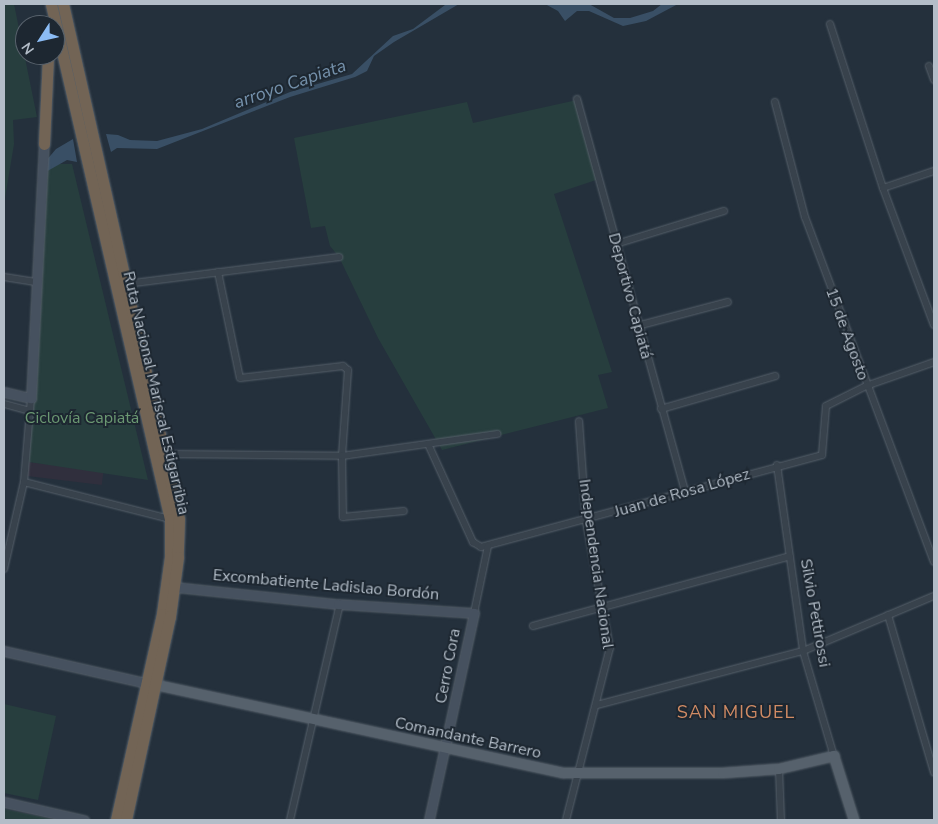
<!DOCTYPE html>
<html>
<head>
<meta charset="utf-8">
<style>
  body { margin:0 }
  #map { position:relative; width:938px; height:824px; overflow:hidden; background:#24303c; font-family:"Nunito Sans",sans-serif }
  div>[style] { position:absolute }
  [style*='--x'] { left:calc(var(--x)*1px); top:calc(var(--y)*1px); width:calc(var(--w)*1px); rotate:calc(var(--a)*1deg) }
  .medical>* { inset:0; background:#302f3d; transform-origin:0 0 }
  .green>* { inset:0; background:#273e3e }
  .water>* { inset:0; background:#394f65 }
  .roads { filter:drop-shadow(0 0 1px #56606a) drop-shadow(0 0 1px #56606a) }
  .street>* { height:6px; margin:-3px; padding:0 3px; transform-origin:3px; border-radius:3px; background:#38424c }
  .secondary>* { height:9px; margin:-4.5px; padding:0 4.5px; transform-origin:4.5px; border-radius:4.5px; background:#46515f }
  .primary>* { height:10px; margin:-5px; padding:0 5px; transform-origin:5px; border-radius:5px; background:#56616c }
  .highway>* { height:11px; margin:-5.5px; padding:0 5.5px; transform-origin:5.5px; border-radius:5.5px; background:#726455 }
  span { translate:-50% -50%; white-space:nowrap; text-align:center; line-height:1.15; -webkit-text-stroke:4px #1d2731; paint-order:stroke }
  .street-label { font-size:16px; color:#b3bdc8 }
  .park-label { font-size:16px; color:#6b9872 }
  .water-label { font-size:18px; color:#7490aa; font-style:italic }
  .neighbourhood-label { font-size:18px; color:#d18b64; letter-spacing:1px }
  .frame { position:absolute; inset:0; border:5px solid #b3bdc8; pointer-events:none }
  .north { position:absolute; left:15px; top:15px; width:50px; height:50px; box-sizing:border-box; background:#1d2731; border:1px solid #59636d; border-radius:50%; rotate:235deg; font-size:14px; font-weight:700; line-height:20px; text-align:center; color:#b3bdc8 }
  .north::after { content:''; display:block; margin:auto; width:18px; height:22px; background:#8bbcf5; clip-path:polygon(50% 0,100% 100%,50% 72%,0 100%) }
</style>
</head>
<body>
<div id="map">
  <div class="medical">
    <div style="left:29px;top:462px;width:75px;height:14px;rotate:7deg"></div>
  </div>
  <div class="green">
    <div style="clip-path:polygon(4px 4px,14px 4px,37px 117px,13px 120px,14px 144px,4px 204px)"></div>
    <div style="clip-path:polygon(577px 100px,599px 179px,554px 194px,612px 372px,598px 375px,608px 408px,442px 450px,378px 338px,339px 257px,330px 246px,325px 226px,311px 228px,294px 138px,467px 102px,473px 123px)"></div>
    <div style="clip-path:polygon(46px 164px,72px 164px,148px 480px,29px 462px)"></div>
    <div style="clip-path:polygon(4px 704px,56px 716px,38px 800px,4px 793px)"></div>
    <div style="clip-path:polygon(4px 809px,56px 820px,4px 820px)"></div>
  </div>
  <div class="water">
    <div style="clip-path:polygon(459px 4px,394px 42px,374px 56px,367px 71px,355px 77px,290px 97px,157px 149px,117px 148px,111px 152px,106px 134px,118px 135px,130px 140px,157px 141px,202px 129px,290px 92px,352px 74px,393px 36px,413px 29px,445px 5px)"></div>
    <div style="clip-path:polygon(545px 4px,589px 4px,614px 18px,630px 18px,653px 11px,662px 4px,678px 4px,646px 21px,623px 26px,589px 11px,577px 11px,565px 21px,558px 11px)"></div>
    <div style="clip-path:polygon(73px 139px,77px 162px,67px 160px,44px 173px,45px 162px,56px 149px)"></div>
  </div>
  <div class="roads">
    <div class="street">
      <div style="--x:830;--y:24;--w:172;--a:72.1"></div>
      <div style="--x:883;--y:188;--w:146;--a:69.6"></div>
      <div style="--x:929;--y:66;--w:15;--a:70"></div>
      <div style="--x:577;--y:99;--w:408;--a:74.6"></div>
      <div style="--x:775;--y:102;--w:119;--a:75.4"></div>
      <div style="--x:805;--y:217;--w:368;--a:69.5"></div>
      <div style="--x:883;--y:188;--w:54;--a:-18.4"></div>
      <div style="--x:616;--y:244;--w:113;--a:-17"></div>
      <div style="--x:218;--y:272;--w:108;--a:78.3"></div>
      <div style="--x:240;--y:378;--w:104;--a:-6.6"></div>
      <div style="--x:343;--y:366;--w:6;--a:39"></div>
      <div style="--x:348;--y:370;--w:86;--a:94"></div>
      <div style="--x:342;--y:456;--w:61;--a:89.1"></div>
      <div style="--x:343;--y:517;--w:61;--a:-5.6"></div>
      <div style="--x:4;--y:277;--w:32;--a:9"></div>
      <div style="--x:126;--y:284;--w:215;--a:-7.2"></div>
      <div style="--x:637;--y:326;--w:94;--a:-14.8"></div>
      <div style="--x:4;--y:404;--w:27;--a:15"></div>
      <div style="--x:661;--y:409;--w:119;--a:-16.1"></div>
      <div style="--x:429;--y:446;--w:106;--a:65.4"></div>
      <div style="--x:473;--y:542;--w:9;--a:32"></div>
      <div style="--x:481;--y:547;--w:353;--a:-15.1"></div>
      <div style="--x:822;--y:455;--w:49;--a:-85.3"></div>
      <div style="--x:826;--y:406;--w:45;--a:-26.6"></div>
      <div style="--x:866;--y:386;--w:72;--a:-19.4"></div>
      <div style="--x:165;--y:454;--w:177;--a:0.6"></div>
      <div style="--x:342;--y:456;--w:157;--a:-8.1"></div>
      <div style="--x:777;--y:465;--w:188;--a:82"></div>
      <div style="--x:803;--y:651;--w:109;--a:73.6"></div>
      <div style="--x:24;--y:482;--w:151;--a:14.2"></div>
      <div style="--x:4;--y:569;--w:89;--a:-77.1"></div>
      <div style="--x:24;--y:482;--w:84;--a:-85.2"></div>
      <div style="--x:474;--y:613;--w:68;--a:-78.2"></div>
      <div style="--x:888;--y:615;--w:164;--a:73.7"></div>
      <div style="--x:533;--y:626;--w:266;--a:-15.2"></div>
      <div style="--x:597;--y:705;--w:213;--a:-14.7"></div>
      <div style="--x:803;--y:651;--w:142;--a:-22.8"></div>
      <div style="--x:779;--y:769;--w:51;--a:87.8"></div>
      <div style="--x:290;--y:820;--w:222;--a:-77"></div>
      <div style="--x:566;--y:820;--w:178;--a:-75.7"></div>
      <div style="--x:610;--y:648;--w:129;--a:-100.7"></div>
      <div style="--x:586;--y:521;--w:100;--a:-94"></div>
    </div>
    <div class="secondary">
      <div style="--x:4;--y:392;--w:28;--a:13"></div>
      <div style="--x:31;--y:398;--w:254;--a:-87.1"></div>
      <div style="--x:175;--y:587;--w:164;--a:6"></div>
      <div style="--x:338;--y:604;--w:136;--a:3.8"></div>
      <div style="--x:474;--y:613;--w:212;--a:102.3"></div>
      <div style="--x:4;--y:651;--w:146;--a:12.7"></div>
      <div style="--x:4;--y:802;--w:82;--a:12.7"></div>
    </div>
    <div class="primary">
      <div style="--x:147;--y:683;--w:426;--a:12.2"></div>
      <div style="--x:563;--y:773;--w:160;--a:0"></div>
      <div style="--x:723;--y:773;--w:56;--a:-4.1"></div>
      <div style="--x:779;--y:769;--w:57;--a:-13.3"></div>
      <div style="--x:834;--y:756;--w:67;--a:72.6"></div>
    </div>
    <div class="highway">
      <div style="--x:51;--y:4;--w:529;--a:76.99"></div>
      <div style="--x:170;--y:519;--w:38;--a:90"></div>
      <div style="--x:170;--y:557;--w:58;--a:98"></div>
      <div style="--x:162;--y:614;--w:211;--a:102.6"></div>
      <div style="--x:63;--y:4;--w:528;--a:77.31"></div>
      <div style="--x:179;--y:519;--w:38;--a:92"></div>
      <div style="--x:178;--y:557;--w:60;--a:97.7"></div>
      <div style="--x:170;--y:616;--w:209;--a:102.2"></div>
      <div style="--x:44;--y:144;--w:89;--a:-87.4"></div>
    </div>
  </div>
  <div class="street-label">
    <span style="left:630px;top:296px;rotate:75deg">Deportivo Capiatá</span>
    <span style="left:847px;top:334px;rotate:70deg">15 de Agosto</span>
    <span style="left:156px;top:393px;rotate:77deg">Ruta Nacional Mariscal Estigarribia</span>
    <span style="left:682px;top:493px;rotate:-16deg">Juan de Rosa López</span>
    <span style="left:596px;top:564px;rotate:82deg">Independencia Nacional</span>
    <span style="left:326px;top:585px;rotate:5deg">Excombatiente Ladislao Bordón</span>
    <span style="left:815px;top:613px;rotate:80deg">Silvio Pettirossi</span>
    <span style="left:448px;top:666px;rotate:-79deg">Cerro Cora</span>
    <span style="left:468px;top:738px;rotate:12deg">Comandante Barrero</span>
  </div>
  <div class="park-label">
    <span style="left:82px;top:418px">Ciclovía Capiatá</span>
  </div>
  <div class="water-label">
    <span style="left:290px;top:84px;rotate:-19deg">arroyo Capiata</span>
  </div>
  <div class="neighbourhood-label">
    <span style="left:736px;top:712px">SAN MIGUEL</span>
  </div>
  <div class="frame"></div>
  <div class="north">N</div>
</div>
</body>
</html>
